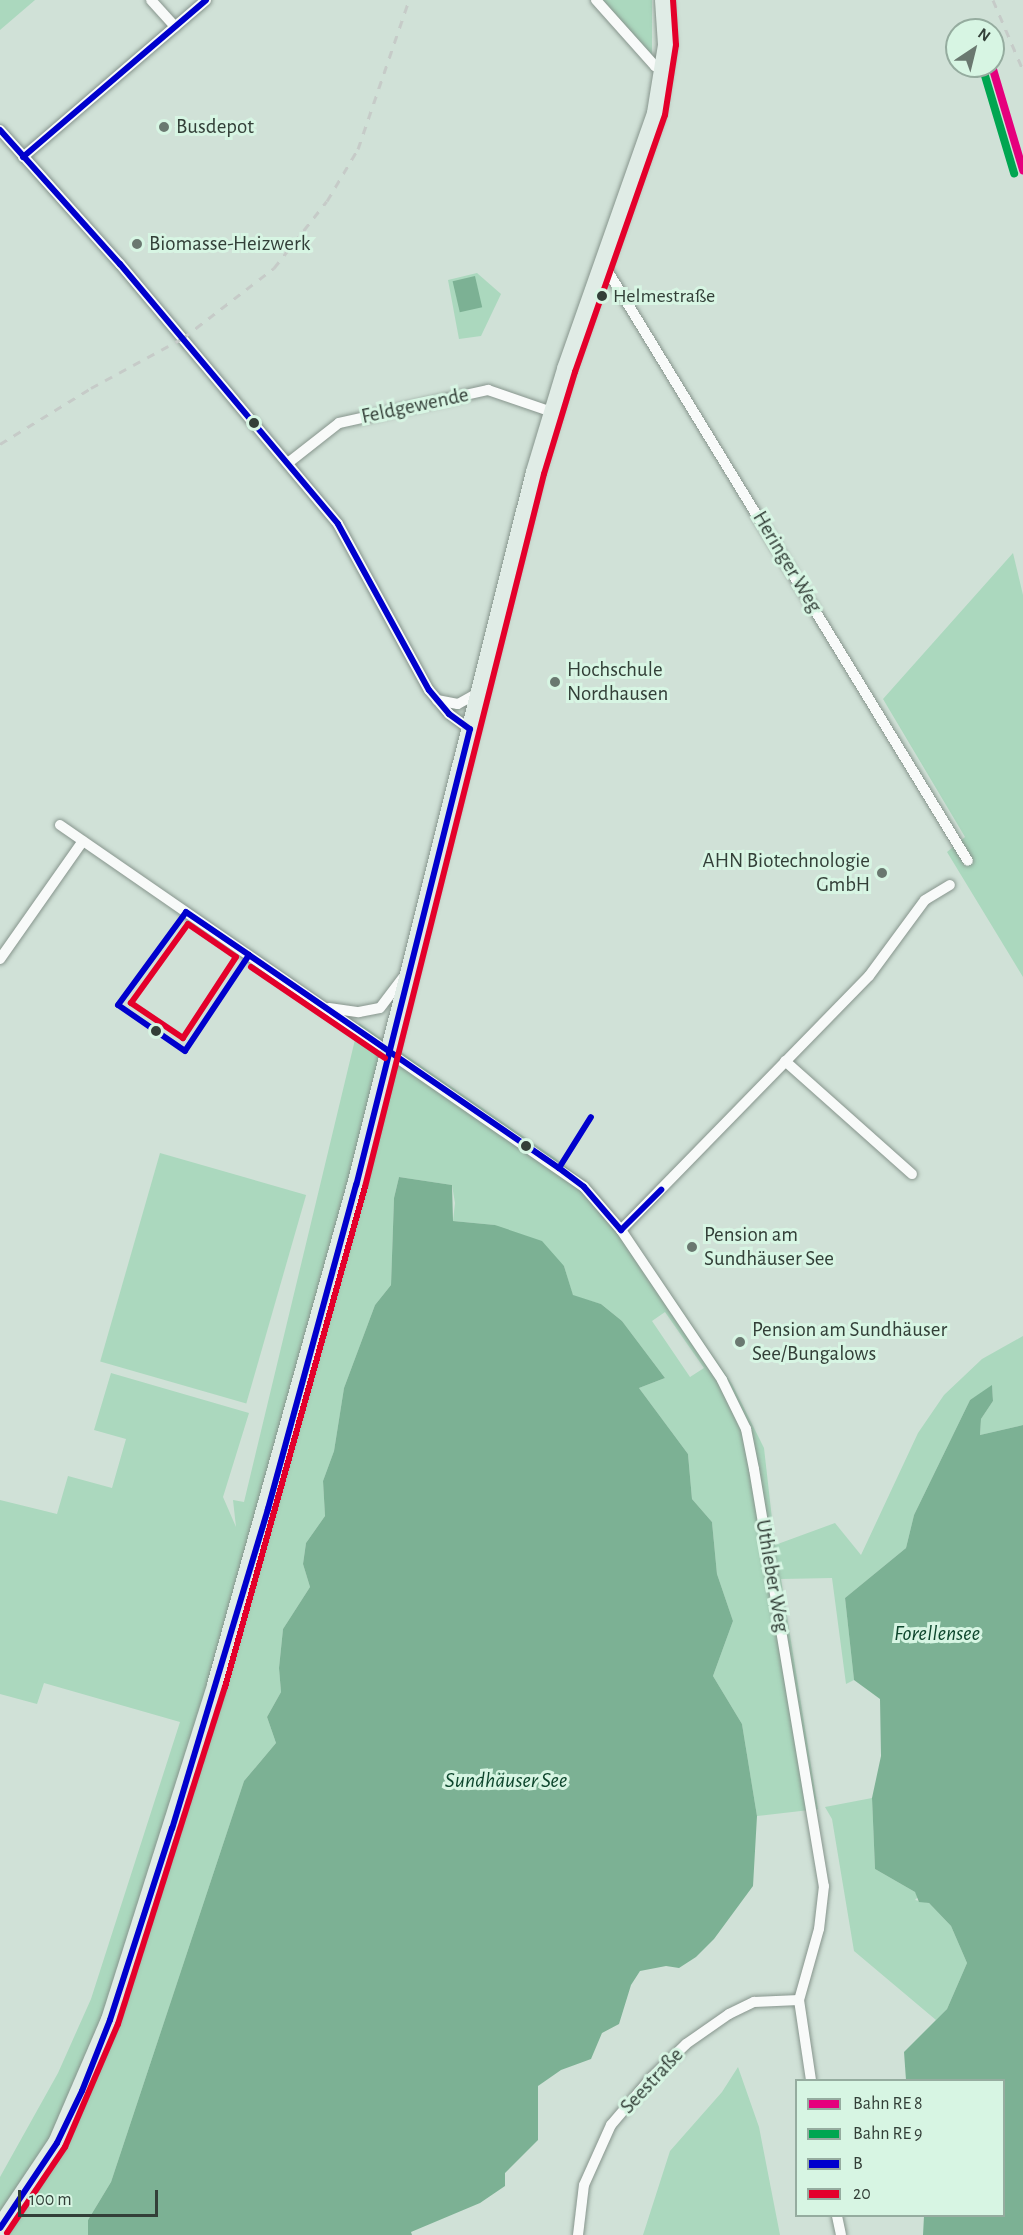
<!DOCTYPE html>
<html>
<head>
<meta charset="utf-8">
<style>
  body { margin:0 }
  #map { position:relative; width:1023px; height:2235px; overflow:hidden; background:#d0e1d7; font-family:"Alegreya Sans",sans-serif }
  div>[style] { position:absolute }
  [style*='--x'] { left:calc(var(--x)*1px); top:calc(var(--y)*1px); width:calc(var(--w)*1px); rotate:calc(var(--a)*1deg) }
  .green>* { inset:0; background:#abd8be; transform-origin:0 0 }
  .water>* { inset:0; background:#7cb194; transform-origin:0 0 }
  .roads { filter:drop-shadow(0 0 2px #87958d) drop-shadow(0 0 2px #87958d) }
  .street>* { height:10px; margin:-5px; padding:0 5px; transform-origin:5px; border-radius:5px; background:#f8faf9 }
  .primary>* { height:18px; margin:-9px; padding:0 9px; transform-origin:9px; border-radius:9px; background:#e0ece6 }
  .rail>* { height:3px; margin-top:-1.5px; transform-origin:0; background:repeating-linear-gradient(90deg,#c6cbc8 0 8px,transparent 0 16px) }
  .bus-1>* { height:6px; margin:-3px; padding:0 3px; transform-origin:3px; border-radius:3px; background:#0000cd }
  .bus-2>* { height:6px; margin:-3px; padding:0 3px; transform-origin:3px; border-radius:3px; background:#e4002b }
  .rail-1>* { height:8px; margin:-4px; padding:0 4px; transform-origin:4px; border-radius:4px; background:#e5007d }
  .rail-2>* { height:8px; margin:-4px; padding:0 4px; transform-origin:4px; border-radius:4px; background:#00a651 }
  .dots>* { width:16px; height:16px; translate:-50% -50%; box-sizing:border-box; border:3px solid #d7f5e3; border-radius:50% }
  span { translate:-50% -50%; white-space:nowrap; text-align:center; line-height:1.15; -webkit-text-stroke:6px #d7f5e3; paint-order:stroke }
  .bus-label { font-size:20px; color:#333f38 }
  .left { translate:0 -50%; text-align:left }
  .poi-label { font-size:21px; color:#333f38 }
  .right { translate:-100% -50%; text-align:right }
  .street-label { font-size:21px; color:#333f38 }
  .water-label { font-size:22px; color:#0e462d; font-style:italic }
  .legend { position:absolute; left:795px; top:2079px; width:210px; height:138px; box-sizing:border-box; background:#d7f5e3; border:2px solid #95ac9f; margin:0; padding:8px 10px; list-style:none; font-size:18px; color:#333f38 }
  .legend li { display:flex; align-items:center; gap:12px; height:30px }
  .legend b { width:30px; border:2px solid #95ac9f }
  .north { position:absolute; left:945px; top:18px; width:60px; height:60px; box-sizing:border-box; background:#d7f5e3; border:2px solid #95ac9f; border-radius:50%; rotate:35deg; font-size:16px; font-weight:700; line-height:24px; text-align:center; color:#333f38 }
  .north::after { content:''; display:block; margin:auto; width:21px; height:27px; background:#6a7870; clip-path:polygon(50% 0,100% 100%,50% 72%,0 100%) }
  .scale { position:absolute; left:18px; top:2190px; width:140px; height:27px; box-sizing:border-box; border:3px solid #333f38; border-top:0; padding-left:8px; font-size:18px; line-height:21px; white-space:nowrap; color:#333f38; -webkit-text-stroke:4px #d7f5e3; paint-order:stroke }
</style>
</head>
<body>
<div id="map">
  <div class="green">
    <div style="clip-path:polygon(0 0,35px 0,0 30px)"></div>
    <div style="clip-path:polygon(602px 0,652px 0,652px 56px)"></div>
    <div style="clip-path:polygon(477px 273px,501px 294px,481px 336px,459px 339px,448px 280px)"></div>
    <div style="clip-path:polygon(1013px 553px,1023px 595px,1023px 977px,947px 852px,965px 837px,883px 699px)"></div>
    <div style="clip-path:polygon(evenodd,359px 1023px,555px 1158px,593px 1189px,636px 1243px,732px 1384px,764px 1448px,775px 1545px,835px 1523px,861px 1555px,918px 1433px,944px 1395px,982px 1359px,1023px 1336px,1023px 1425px,980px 1435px,981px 1419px,993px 1401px,992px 1386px,970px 1400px,914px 1515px,906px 1548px,845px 1598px,854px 1680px,846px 1684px,832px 1578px,781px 1579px,818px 1809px,757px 1816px,742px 1724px,713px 1676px,733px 1621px,717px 1574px,712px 1522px,692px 1499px,688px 1454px,639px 1388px,665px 1378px,622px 1321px,601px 1304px,573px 1296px,564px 1266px,495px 1225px,453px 1221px,455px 1203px,452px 1185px,399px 1177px,394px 1198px,391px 1285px,375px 1305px,344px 1388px,334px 1451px,323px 1481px,325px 1516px,306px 1543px,303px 1564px,310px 1587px,283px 1629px,279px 1668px,281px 1692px,267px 1717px,276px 1743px,244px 1781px,111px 2182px,88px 2220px,88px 2235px,0 2235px,0 2177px,58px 2073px,91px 1999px,180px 1722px,44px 1683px,37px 1704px,0 1694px,0 1500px,57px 1514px,68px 1476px,112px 1488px,126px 1439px,94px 1430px,111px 1373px,249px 1413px,223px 1497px,236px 1527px,233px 1500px,244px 1502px,359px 1023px,665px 1312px,704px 1368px,690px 1377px,652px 1321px,665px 1312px)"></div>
    <div style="left:160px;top:1153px;width:152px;height:217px;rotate:16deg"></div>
    <div style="clip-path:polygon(872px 1798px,875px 1869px,915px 1892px,919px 1896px,915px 1900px,929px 1903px,951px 1926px,967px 1963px,947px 2009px,936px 2020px,854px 1951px,832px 1819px,825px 1807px)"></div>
    <div style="clip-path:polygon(738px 2067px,759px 2127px,780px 2235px,643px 2235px,670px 2151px,722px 2092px)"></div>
  </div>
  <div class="water">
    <div style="left:475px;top:276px;width:32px;height:23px;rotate:77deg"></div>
    <div style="clip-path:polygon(399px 1177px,452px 1185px,453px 1221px,495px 1225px,542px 1241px,564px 1266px,573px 1295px,601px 1304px,622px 1321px,665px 1378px,639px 1388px,688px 1454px,692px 1499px,712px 1522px,717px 1574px,733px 1621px,713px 1676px,742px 1724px,757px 1816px,753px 1886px,714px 1939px,696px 1957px,679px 1968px,666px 1966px,640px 1971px,631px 1985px,619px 2024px,602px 2033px,591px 2059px,561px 2070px,538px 2086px,538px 2140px,505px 2173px,505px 2186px,480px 2203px,411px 2232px,412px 2235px,88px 2235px,88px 2220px,111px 2182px,244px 1781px,276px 1743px,267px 1717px,281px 1692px,279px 1668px,283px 1629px,310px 1587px,303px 1564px,306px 1543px,325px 1516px,323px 1481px,334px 1451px,344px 1388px,375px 1305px,391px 1285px,394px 1198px)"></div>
    <div style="clip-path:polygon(992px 1385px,993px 1401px,981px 1419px,980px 1435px,1023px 1425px,1023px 2235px,923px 2235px,924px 2216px,1004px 2216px,1004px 2080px,906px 2080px,904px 2052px,947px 2009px,967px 1963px,951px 1926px,929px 1903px,919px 1902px,915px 1892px,875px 1869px,872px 1798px,881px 1756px,880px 1699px,854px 1680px,845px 1598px,906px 1548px,914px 1515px,970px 1400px)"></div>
  </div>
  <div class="roads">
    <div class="street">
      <div style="--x:151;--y:0;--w:36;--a:48"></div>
      <div style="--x:596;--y:0;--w:89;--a:48.2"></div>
      <div style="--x:655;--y:66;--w:10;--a:24"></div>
      <div style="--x:0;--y:130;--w:180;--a:48.2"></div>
      <div style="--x:120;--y:264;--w:339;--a:50"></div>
      <div style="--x:338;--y:524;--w:189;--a:61.3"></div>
      <div style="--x:429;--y:690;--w:31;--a:50"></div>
      <div style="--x:449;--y:714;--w:26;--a:36"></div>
      <div style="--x:23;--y:157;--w:241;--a:-40.6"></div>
      <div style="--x:604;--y:265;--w:698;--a:58.59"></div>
      <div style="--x:288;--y:463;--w:65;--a:-38.1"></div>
      <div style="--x:339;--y:423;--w:153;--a:-12.5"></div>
      <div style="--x:488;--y:390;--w:68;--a:19"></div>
      <div style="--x:437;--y:700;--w:21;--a:11"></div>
      <div style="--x:458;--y:704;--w:23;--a:-29"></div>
      <div style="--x:60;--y:825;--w:637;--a:34.64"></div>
      <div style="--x:584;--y:1187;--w:57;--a:49.3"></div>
      <div style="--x:621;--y:1230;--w:181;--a:56"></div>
      <div style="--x:722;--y:1380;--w:55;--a:63.9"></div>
      <div style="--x:746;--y:1429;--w:41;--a:78.7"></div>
      <div style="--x:754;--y:1469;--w:423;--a:80.5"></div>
      <div style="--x:824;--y:1886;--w:43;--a:96.6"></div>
      <div style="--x:819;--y:1929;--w:74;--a:105.7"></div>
      <div style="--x:799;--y:2000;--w:81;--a:81.5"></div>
      <div style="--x:0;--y:959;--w:144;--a:-54.9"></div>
      <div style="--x:329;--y:1008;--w:30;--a:8"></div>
      <div style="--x:359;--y:1012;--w:21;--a:-11"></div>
      <div style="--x:380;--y:1008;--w:38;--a:-53"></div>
      <div style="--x:785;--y:1061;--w:170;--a:41.7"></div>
      <div style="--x:621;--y:1230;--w:355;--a:-45.7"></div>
      <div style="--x:869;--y:976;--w:94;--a:-53.6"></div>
      <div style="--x:925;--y:900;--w:29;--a:-31"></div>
      <div style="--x:837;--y:2216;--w:19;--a:78"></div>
      <div style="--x:578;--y:2235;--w:50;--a:-83.2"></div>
      <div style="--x:584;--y:2185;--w:66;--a:-65.8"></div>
      <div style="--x:611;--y:2125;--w:63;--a:-49.5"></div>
      <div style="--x:652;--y:2077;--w:47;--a:-44.1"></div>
      <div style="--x:686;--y:2044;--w:52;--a:-34.9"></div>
      <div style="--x:729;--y:2014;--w:28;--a:-26"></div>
      <div style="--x:754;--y:2002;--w:45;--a:-2.5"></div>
    </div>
    <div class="primary">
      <div style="--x:0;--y:2228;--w:102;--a:-56.2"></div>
      <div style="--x:57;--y:2143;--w:134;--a:-66.7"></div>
      <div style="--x:110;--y:2020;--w:351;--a:-72.4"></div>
      <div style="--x:216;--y:1685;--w:519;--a:-74.36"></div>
      <div style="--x:356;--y:1185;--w:735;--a:-75.91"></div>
      <div style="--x:535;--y:472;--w:108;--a:-73.2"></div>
      <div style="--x:566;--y:369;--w:271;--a:-70.6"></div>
      <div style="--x:656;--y:113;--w:69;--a:-80.8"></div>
      <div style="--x:667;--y:45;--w:45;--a:-93.8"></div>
    </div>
  </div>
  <div class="rail">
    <div style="--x:993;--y:0;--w:76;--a:66.8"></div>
    <div style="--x:0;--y:444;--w:107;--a:-31.6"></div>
    <div style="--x:91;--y:388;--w:105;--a:-28.5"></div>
    <div style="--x:183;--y:338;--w:115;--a:-37.6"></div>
    <div style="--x:274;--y:268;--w:85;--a:-51.7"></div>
    <div style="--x:327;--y:201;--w:61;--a:-59.2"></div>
    <div style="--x:358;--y:149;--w:157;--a:-71.1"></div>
  </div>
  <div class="bus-1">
    <div style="--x:0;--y:130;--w:180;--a:48.2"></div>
    <div style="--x:120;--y:264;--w:339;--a:50"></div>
    <div style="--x:338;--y:524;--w:189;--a:61.3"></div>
    <div style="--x:429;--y:690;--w:31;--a:50"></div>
    <div style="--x:449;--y:714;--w:26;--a:36"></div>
    <div style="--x:470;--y:729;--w:470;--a:104"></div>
    <div style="--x:356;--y:1185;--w:336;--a:105.2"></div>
    <div style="--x:268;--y:1509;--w:333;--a:106.7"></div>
    <div style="--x:172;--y:1828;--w:202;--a:107.9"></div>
    <div style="--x:110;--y:2020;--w:76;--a:111.5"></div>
    <div style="--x:82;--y:2091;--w:58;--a:115.7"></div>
    <div style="--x:57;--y:2143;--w:102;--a:123.8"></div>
    <div style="--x:23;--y:157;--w:241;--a:-40.6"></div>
    <div style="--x:186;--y:912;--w:76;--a:34.3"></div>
    <div style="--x:249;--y:955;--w:115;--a:123.7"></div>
    <div style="--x:185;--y:1051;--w:81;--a:-145.5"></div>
    <div style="--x:118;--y:1005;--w:115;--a:-53.8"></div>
    <div style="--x:249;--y:955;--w:376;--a:34.5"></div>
    <div style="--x:559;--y:1168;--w:31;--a:37"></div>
    <div style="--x:584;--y:1187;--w:57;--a:49.3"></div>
    <div style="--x:621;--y:1230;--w:57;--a:-45"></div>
    <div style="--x:559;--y:1168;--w:60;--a:-57.9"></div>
  </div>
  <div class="bus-2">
    <div style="--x:188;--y:924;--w:58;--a:34.5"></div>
    <div style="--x:236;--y:957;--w:97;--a:123.2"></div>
    <div style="--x:183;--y:1038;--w:63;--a:-146.1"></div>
    <div style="--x:131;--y:1003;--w:97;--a:-54.2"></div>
    <div style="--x:251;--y:967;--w:162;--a:34.2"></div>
    <div style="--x:7;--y:2233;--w:104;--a:-56"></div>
    <div style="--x:65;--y:2147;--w:134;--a:-66.7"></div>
    <div style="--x:118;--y:2024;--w:354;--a:-72.4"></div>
    <div style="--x:225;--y:1687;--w:519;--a:-74.36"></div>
    <div style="--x:365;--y:1187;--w:735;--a:-75.91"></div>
    <div style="--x:544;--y:474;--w:107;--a:-73.1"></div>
    <div style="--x:575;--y:372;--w:272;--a:-70.7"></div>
    <div style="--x:665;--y:115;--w:71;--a:-81.1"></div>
    <div style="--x:676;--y:45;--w:45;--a:-93.8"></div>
  </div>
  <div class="rail-1">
    <div style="--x:992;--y:66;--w:109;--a:73.4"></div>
  </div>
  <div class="rail-2">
    <div style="--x:983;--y:69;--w:109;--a:73.4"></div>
  </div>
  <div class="dots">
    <div style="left:164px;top:127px;background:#6a7870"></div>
    <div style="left:137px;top:244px;background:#6a7870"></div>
    <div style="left:602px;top:296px;background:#333f38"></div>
    <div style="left:254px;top:423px;background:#333f38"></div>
    <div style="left:555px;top:682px;background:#6a7870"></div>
    <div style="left:882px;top:873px;background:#6a7870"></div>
    <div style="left:156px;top:1031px;background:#333f38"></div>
    <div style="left:526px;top:1146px;background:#333f38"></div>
    <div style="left:692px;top:1247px;background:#6a7870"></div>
    <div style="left:740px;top:1342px;background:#6a7870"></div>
  </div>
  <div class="bus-label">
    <span class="left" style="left:613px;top:296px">Helmestraße</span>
  </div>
  <div class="poi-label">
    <span class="left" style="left:176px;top:127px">Busdepot</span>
    <span class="left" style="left:149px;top:244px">Biomasse-Heizwerk</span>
    <span class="left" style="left:567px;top:682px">Hochschule<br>Nordhausen</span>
    <span class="right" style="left:870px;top:873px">AHN Biotechnologie<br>GmbH</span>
    <span class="left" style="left:704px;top:1247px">Pension am<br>Sundhäuser See</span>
    <span class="left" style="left:752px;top:1342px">Pension am Sundhäuser<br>See/Bungalows</span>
  </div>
  <div class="street-label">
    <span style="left:415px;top:406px;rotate:-12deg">Feldgewende</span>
    <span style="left:787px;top:562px;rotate:59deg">Heringer Weg</span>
    <span style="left:772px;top:1576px;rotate:80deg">Uthleber Weg</span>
    <span style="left:652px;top:2081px;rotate:-47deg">Seestraße</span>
  </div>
  <div class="water-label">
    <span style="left:937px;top:1634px">Forellensee</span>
    <span style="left:506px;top:1781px">Sundhäuser See</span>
  </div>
  <ul class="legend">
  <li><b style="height:8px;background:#e5007d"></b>Bahn RE 8</li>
  <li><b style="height:8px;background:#00a651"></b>Bahn RE 9</li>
  <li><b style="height:8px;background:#0000cd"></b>B</li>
  <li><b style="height:8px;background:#e4002b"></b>20</li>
  </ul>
  <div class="north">N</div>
  <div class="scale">100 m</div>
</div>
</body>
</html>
